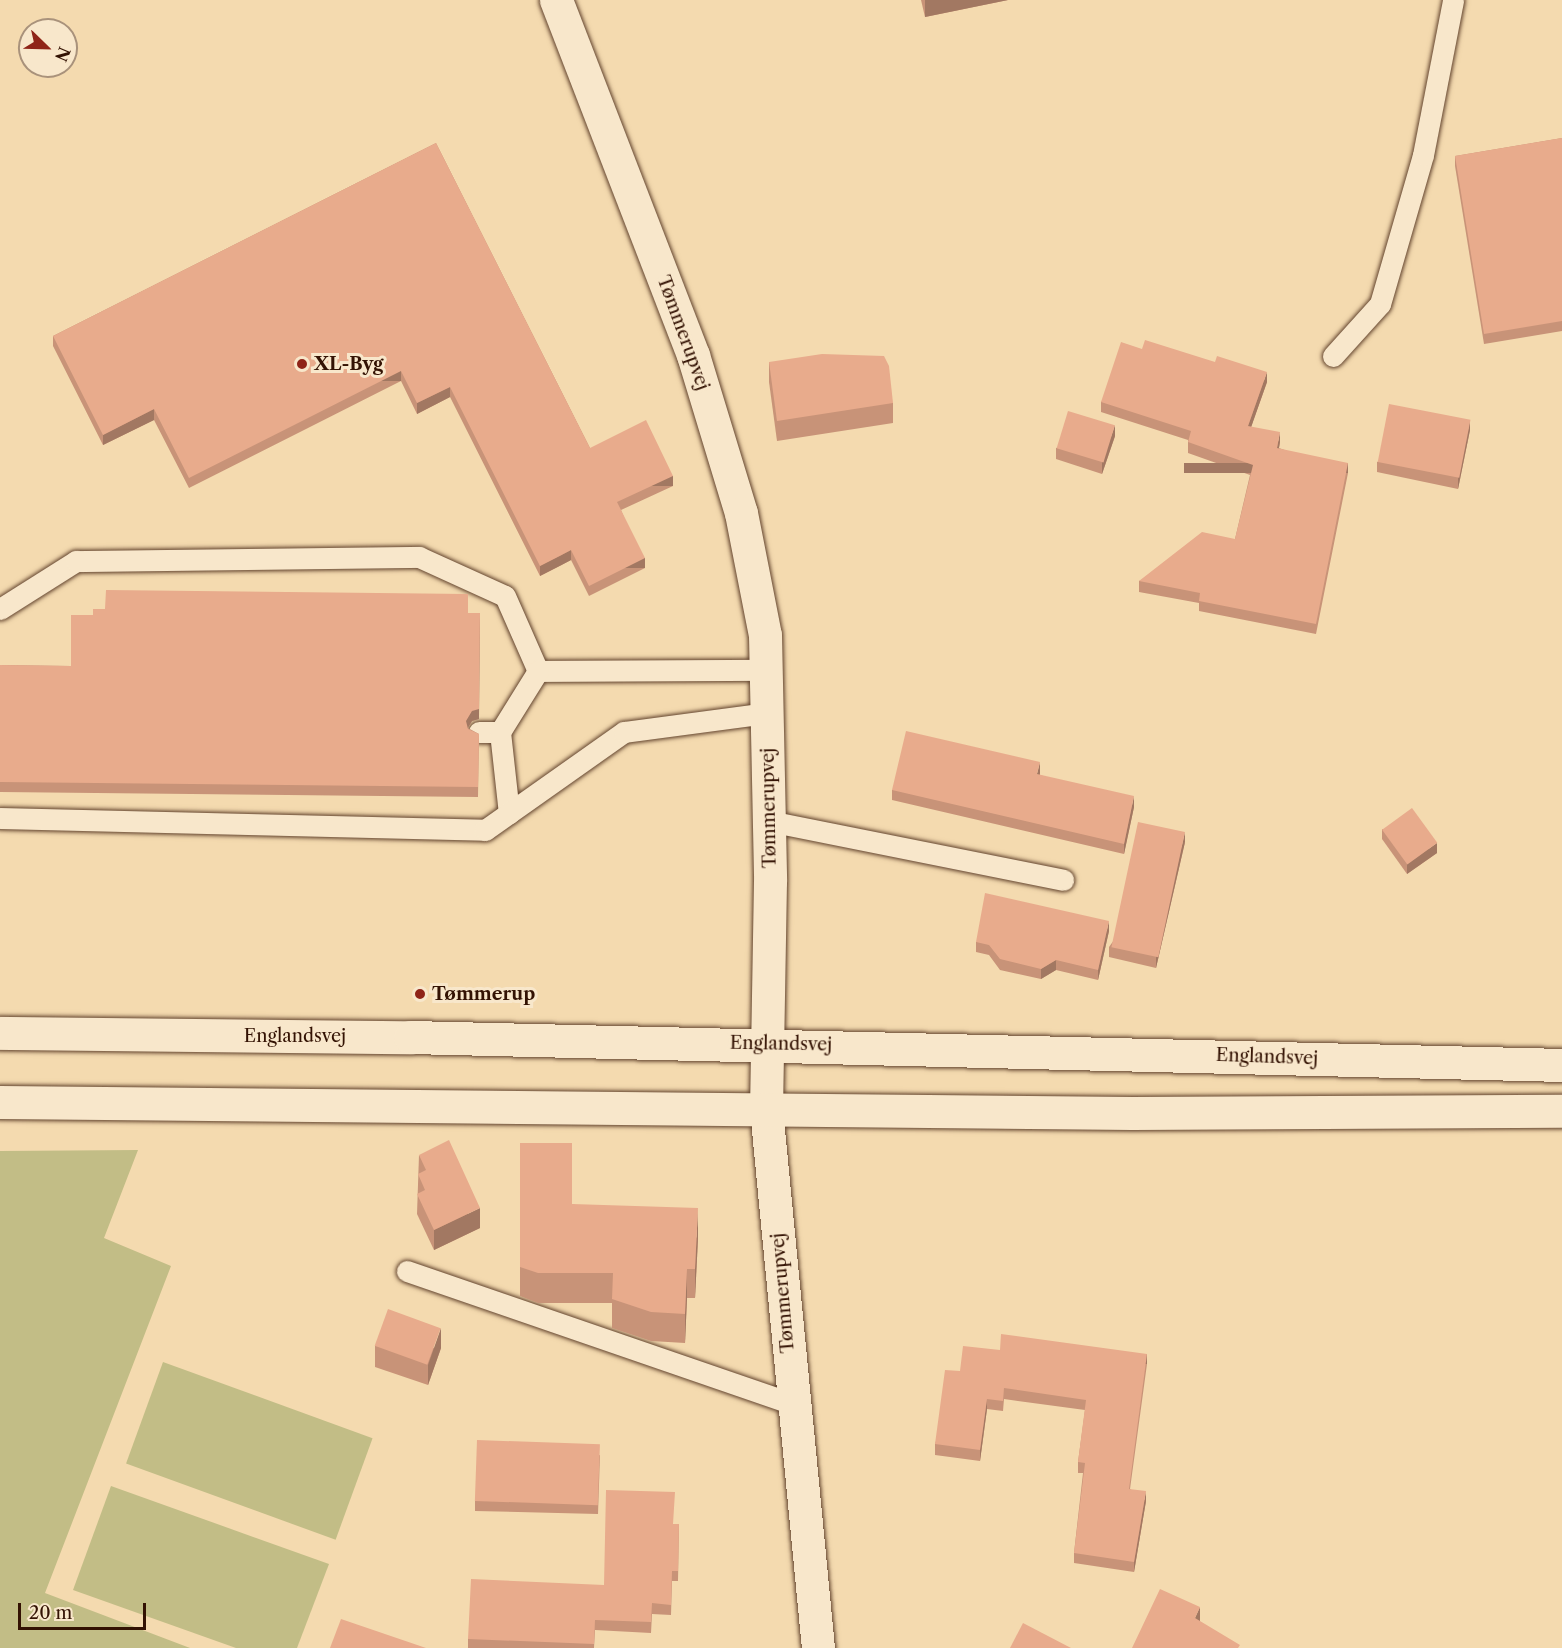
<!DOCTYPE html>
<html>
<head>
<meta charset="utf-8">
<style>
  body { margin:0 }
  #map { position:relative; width:1562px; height:1648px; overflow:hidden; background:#f4daaf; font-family:"Libre Caslon Text",serif }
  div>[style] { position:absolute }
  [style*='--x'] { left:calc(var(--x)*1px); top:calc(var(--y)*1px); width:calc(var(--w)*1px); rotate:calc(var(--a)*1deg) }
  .green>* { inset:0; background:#c2bd86; transform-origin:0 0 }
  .roads { filter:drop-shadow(0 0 2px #63442e) drop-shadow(0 0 2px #63442e) }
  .service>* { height:21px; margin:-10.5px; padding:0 10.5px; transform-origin:10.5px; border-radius:10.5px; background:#f8e7cb }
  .tertiary>* { height:33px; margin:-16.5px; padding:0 16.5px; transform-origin:16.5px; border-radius:16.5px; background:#f8e7cb }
  .secondary>* { height:33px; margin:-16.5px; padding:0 16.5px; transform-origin:16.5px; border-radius:16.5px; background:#f8e7cb }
  .wall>* { inset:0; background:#c89378 }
  .shaded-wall>* { inset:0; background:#a27862; transform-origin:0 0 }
  .building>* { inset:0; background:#e8ab8c; transform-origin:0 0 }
  .dots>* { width:16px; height:16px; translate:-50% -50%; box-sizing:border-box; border:3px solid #f8e7cb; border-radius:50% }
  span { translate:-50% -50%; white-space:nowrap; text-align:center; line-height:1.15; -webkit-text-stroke:6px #f8e7cb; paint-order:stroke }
  .street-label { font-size:18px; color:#331203 }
  .poi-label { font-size:18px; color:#331203; font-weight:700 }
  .left { translate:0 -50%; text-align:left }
  .north { position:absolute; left:18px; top:18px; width:60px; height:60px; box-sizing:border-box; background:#f8e7cb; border:2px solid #a9927b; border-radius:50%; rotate:113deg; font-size:16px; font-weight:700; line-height:24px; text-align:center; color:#331203 }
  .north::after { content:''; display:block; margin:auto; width:21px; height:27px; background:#8f2418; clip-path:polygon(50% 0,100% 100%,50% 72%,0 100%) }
  .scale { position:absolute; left:18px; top:1603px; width:128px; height:27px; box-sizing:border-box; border:3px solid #331203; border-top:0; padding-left:8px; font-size:18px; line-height:21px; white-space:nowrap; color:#331203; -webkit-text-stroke:4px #f8e7cb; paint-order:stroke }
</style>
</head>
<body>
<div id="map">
  <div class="green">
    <div style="clip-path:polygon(138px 1150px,104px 1238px,171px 1266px,45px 1593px,190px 1648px,0 1648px,0 1151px)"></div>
    <div style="left:163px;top:1362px;width:223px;height:108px;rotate:20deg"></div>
    <div style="clip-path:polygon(111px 1486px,329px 1564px,297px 1648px,236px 1648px,73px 1590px)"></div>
  </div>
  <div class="roads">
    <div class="service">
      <div style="--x:1333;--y:356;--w:70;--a:-47.9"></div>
      <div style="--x:1380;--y:304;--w:155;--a:-73.9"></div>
      <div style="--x:1423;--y:155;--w:158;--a:-79"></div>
      <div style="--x:0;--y:609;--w:90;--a:-32.3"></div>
      <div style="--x:76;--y:561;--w:343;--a:-0.7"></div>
      <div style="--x:419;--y:557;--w:94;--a:24.4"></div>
      <div style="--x:505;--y:596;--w:82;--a:66.3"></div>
      <div style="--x:538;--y:671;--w:228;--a:-0.3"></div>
      <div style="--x:479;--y:732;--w:21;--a:0"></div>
      <div style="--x:500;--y:732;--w:72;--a:-58.1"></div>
      <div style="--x:500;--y:732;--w:82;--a:83.7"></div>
      <div style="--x:0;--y:818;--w:485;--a:1.4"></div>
      <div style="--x:485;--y:830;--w:170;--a:-35.2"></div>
      <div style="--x:624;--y:732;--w:144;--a:-7.6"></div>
      <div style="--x:769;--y:821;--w:300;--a:11.3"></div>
      <div style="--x:407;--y:1271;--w:408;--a:19"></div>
    </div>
    <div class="tertiary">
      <div style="--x:556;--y:0;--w:381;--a:68.9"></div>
      <div style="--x:693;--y:355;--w:165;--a:73.1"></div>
      <div style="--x:741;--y:513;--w:124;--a:78.9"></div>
      <div style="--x:765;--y:635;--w:246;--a:88.8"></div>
      <div style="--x:770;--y:881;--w:228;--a:91"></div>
      <div style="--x:766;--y:1109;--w:542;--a:84.49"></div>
    </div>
    <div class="secondary">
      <div style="--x:0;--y:1033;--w:410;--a:0.6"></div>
      <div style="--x:410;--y:1037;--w:1152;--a:1.39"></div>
      <div style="--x:0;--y:1102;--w:1132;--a:0.56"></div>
      <div style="--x:1132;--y:1113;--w:430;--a:-0.3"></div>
    </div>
  </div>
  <div class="wall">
    <div style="clip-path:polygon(921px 0,1008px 0,925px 17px)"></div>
    <div style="clip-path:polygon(1562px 138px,1562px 331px,1484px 344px,1455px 166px,1455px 156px)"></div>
    <div style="clip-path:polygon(436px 143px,590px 448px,673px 486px,621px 510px,645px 568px,589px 596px,571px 560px,540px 576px,450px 397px,417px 414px,401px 381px,189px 488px,154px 420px,103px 445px,53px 346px,53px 336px)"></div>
    <div style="clip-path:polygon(1142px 349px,1267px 382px,1251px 427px,1280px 442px,1279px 448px,1348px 473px,1316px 634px,1199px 611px,1199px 603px,1139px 592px,1139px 581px,1235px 539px,1250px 475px,1188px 453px,1188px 440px,1101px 412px,1101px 402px)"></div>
    <div style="clip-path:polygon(769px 362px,893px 403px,893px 423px,777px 441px,769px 382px)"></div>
    <div style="clip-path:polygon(1470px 430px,1458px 489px,1377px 472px,1377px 462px)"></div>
    <div style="clip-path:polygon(1115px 436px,1102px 474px,1056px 459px,1056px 448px)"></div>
    <div style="clip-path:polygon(468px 613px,479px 719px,472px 721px,468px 728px,479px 734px,478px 797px,0 792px,0 665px,71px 666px)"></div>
    <div style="clip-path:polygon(1040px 773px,1040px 775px,1134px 807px,1124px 854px,892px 800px,892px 790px)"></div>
    <div style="clip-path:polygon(1382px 829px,1437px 853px,1407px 874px,1382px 839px)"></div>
    <div style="clip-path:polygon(1185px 842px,1156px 968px,1109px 957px,1109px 947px)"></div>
    <div style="clip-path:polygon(1109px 931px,1098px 980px,1056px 970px,1041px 979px,1000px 970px,989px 955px,976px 952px,976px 942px)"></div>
    <div style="clip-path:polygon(520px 1143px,572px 1204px,698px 1238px,695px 1298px,687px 1298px,685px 1343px,651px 1341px,612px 1328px,612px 1303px,538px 1303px,520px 1296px)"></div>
    <div style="clip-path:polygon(419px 1155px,480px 1228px,434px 1250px,417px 1214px)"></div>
    <div style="clip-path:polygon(375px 1346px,441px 1348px,428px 1385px,375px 1367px)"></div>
    <div style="clip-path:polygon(1147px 1364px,1130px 1489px,1146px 1501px,1134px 1572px,1074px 1563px,1074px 1553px,1083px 1473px,1078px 1473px,1078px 1462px,1085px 1410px,1004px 1399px,1003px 1411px,987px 1409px,980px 1461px,935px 1455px,935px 1444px,960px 1371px)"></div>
    <div style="clip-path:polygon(600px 1455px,598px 1514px,475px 1511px,475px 1501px)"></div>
    <div style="clip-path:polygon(674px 1524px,679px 1524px,678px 1581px,672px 1581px,671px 1615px,652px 1614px,651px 1633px,595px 1630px,594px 1648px,468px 1648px,468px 1639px,604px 1585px)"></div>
  </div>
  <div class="shaded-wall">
    <div style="clip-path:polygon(925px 0,1008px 0,925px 17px)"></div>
    <div style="left:401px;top:371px;width:10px;height:237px;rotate:90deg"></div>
    <div style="clip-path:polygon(1267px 372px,1267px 382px,1248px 436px,1248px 426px)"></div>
    <div style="clip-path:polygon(450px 387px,450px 397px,417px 414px,417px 403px)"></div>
    <div style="clip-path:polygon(154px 409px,154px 420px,103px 445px,103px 435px)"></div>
    <div style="clip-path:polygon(1470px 420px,1470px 430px,1458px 489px,1458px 479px)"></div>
    <div style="clip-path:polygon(1115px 425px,1115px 436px,1102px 474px,1102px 463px)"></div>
    <div style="clip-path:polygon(1280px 432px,1280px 442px,1277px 458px,1277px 448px)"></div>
    <div style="left:1348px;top:463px;width:10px;height:164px;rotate:90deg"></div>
    <div style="left:673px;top:476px;width:10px;height:62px;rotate:90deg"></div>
    <div style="clip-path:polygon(571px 550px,571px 560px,540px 576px,540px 566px)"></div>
    <div style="left:645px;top:558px;width:10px;height:63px;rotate:90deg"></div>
    <div style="clip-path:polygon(480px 613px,479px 719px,472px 721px,466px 731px,466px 721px)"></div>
    <div style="clip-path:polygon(1040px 762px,1040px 773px,1037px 784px,1037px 774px)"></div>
    <div style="clip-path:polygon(1134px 796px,1134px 807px,1124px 854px,1124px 844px)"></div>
    <div style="clip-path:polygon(1185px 832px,1185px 842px,1156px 968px,1156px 958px)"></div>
    <div style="clip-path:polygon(1437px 843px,1437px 853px,1407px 874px,1407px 864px)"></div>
    <div style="clip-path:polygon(1109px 921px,1109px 931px,1098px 980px,1098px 970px)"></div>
    <div style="clip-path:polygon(1056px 960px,1056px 970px,1041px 979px,1041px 969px)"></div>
    <div style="clip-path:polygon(480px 1208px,480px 1228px,434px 1250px,434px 1230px)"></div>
    <div style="clip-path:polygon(698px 1208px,698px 1238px,695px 1298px,695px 1269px)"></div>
    <div style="clip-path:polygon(687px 1269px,687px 1298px,685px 1343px,685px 1314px)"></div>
    <div style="clip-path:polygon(441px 1328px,441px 1348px,428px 1385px,428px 1365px)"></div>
    <div style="left:1147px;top:1354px;width:10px;height:136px;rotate:90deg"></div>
    <div style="clip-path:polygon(987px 1399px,987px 1409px,980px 1461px,980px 1450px)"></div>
    <div style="clip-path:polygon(1146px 1491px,1146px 1501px,1134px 1572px,1134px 1562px)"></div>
    <div style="clip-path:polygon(1200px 1607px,1200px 1642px,1195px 1618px)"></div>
  </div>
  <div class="building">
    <div style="clip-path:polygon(1562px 138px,1562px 321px,1484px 334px,1455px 156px)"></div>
    <div style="clip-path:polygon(436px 143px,590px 448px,646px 420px,673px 476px,617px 502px,645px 558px,589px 586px,571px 550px,540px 566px,450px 387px,417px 403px,401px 371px,189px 478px,154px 409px,103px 435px,53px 336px)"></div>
    <div style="clip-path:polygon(1145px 340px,1215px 362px,1217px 356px,1267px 372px,1248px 426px,1280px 432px,1277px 448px,1348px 463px,1316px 624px,1199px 601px,1200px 593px,1139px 581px,1202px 532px,1235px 539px,1253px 465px,1188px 442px,1191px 431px,1101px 402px,1121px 342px,1142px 349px)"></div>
    <div style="clip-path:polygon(822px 354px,884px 356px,889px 366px,893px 403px,777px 421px,769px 362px)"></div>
    <div style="left:1389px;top:404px;width:83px;height:59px;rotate:11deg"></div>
    <div style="left:1068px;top:411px;width:49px;height:39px;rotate:17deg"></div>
    <div style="clip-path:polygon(106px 590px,468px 594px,468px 613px,480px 613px,479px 709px,472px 711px,466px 721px,468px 729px,479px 734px,478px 787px,0 782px,0 665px,71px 666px,71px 615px,93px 615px,93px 609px,105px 609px)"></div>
    <div style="clip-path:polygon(906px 731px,1040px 762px,1037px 774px,1134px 796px,1124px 844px,892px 790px)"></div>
    <div style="left:1412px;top:808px;width:43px;height:37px;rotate:54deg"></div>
    <div style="left:1138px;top:822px;width:48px;height:128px;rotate:12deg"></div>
    <div style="clip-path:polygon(985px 893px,1109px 921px,1098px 970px,1056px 960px,1041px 969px,1000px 959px,989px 945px,976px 942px)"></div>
    <div style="clip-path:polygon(449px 1140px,480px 1208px,434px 1230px,417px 1194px,425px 1190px,418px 1174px,426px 1170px,419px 1155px)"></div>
    <div style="clip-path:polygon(520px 1143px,572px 1143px,572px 1204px,698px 1208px,695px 1269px,687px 1269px,685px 1314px,651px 1312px,612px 1299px,613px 1273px,538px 1273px,520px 1267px)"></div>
    <div style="left:388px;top:1309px;width:56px;height:39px;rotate:20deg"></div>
    <div style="clip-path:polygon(1001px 1334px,1147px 1354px,1129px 1489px,1146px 1491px,1134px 1562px,1074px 1553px,1085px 1463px,1078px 1462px,1086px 1400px,1004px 1388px,1003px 1401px,987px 1399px,980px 1450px,935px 1444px,945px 1370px,960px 1371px,963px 1346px,1000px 1350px)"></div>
    <div style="left:477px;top:1440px;width:123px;height:61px;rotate:2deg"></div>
    <div style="clip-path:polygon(606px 1490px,675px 1492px,673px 1524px,679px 1524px,678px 1571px,672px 1571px,671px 1605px,652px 1603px,651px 1622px,595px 1620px,594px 1644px,468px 1639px,471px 1579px,604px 1585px)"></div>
    <div style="clip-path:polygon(1160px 1589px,1200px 1607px,1195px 1618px,1240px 1645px,1238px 1648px,1132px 1648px)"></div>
    <div style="clip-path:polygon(341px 1619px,426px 1648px,330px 1648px)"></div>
    <div style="clip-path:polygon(1023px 1623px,1071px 1648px,1010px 1648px)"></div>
  </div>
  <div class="dots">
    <div style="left:302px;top:364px;background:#8f2418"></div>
    <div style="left:420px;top:994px;background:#8f2418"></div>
  </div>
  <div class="street-label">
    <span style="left:683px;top:333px;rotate:70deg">Tømmerupvej</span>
    <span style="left:769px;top:808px;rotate:-91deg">Tømmerupvej</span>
    <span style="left:295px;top:1036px">Englandsvej</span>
    <span style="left:781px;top:1044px;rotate:1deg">Englandsvej</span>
    <span style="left:1267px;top:1057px;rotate:2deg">Englandsvej</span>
    <span style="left:783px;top:1293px;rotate:-95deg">Tømmerupvej</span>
  </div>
  <div class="poi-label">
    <span class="left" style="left:314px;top:364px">XL-Byg</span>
    <span class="left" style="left:432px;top:994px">Tømmerup</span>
  </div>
  <div class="north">N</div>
  <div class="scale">20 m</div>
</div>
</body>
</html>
